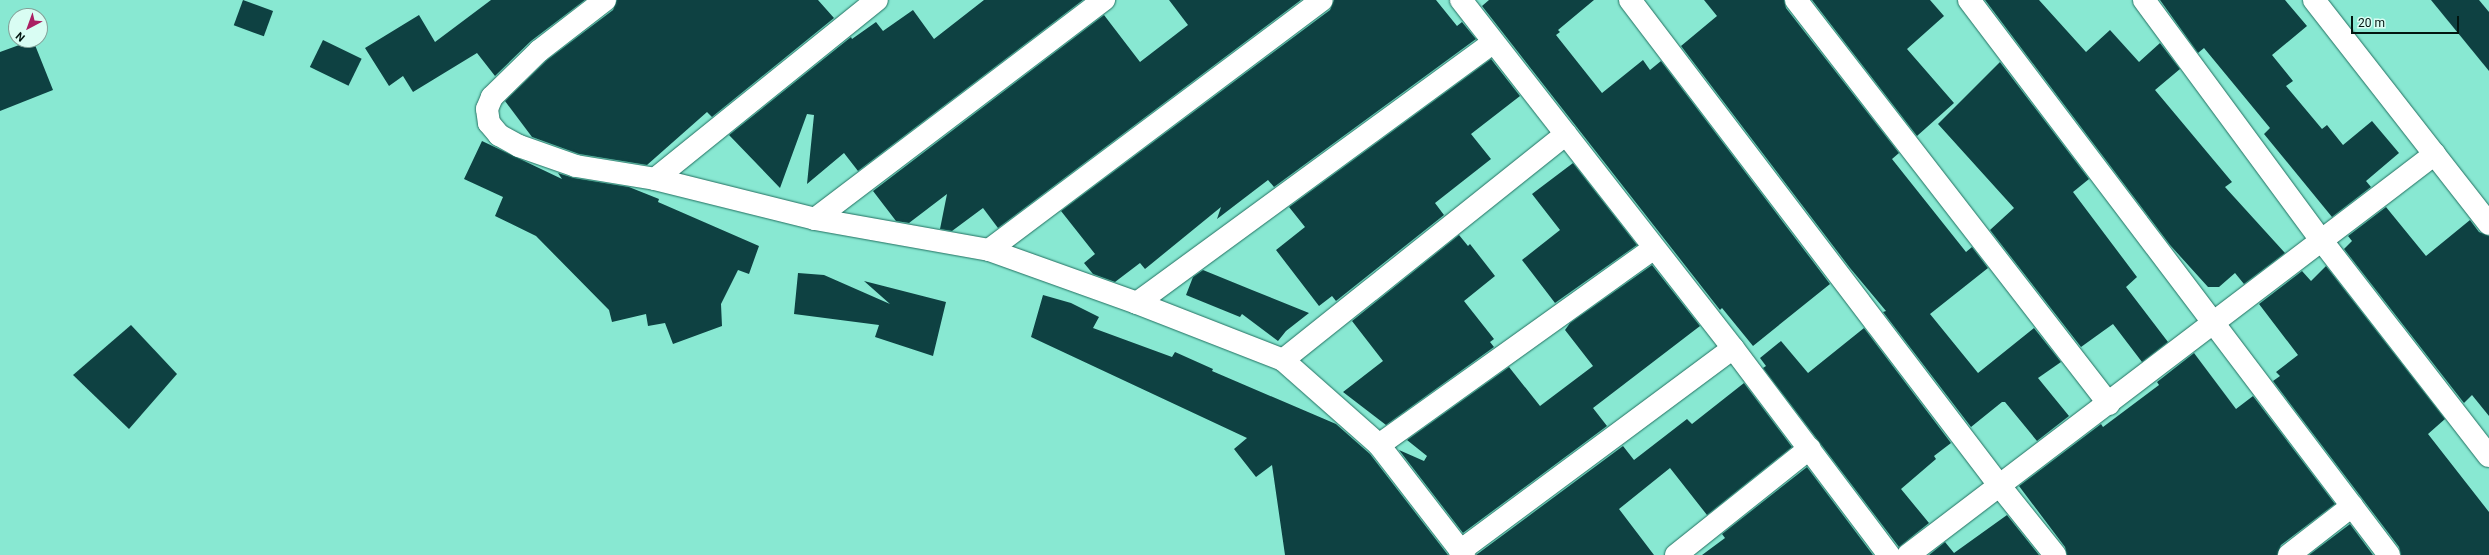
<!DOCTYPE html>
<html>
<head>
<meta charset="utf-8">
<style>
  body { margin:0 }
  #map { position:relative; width:2489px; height:555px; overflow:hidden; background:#88e8d2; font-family:Roboto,sans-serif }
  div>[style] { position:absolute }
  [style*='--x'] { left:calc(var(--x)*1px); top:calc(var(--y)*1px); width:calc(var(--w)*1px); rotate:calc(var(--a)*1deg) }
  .building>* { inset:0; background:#0e4142; transform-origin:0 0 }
  .roads { filter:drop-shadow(0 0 1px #226f60) drop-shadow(0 0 1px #226f60) }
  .minor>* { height:22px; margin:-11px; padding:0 11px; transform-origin:11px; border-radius:11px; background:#fff }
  span { translate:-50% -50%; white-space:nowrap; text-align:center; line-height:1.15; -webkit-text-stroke:4px #d9fdf3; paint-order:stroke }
  .north { position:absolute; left:8px; top:8px; width:40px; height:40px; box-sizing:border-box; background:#d9fdf3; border:1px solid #83a098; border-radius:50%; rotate:221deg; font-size:11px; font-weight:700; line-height:16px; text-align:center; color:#021510 }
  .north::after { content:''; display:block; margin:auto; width:14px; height:18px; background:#aa1f63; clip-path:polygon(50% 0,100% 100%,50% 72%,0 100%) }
  .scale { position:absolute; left:2351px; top:16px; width:108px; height:18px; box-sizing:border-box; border:2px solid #021510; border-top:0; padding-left:5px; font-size:12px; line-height:14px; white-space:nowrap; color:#021510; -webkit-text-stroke:3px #d9fdf3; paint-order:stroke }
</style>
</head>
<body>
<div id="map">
  <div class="building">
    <div style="left:243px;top:0;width:32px;height:27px;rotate:20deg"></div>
    <div style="clip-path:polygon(491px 0,585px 0,531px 41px,495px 76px,477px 53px,413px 92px,403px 76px,389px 86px,365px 48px,419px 15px,435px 42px)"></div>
    <div style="clip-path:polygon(617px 0,818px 0,834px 18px,712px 117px,707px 112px,647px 165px,579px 154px,532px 137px,505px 101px,547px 60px,613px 10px)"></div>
    <div style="clip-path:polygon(984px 0,1083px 0,858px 171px,844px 153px,807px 184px,814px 115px,807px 114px,780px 188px,729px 135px,851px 37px,852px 39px,876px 22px,883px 31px,913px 10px,934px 39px)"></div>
    <div style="clip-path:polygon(1169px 0,1301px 0,998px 228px,983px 208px,952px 231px,940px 229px,947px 194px,909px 223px,896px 221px,873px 191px,1104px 15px,1140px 62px,1188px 25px)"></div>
    <div style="clip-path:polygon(1334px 0,1436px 0,1457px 26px,1462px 22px,1476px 39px,1274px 187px,1268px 180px,1217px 219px,1221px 207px,1145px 269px,1140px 263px,1115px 282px,1093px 274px,1084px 263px,1095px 254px,1061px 211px,1330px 10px)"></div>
    <div style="clip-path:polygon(1489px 0,1594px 0,1558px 30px,1560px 32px,1556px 35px,1602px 93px,1643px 60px,1650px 70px,1661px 61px,1830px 284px,1753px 346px,1722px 308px,1720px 310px,1482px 6px)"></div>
    <div style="clip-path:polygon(1704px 0,1784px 0,1786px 8px,1899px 153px,1892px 159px,1966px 252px,1972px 247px,1988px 268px,1930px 314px,1978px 373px,2034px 328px,2061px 362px,2038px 378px,2069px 416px,2037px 441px,2005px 402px,2002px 402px,1971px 427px,1883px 312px,1886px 311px,1850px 268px,1681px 46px,1717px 16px)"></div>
    <div style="clip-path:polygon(1812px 0,1930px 0,1944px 16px,1907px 49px,1954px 103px,1917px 136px)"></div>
    <div style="clip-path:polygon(1985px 0,2039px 0,2086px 52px,2110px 30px,2139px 62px,2160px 43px,2180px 69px,2155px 90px,2232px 182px,2225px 187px,2285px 253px,2244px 284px,2235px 273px,2219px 287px,2208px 287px,2170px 245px)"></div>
    <div style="clip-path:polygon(2160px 0,2285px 0,2307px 26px,2272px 55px,2293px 81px,2286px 86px,2322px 129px,2327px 125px,2343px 145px,2372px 121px,2399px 153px,2366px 181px,2371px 187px,2332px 217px,2264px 134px,2270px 128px,2204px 48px,2198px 53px)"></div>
    <div style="clip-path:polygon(2431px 0,2479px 0,2489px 12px,2489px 71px)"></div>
    <div style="clip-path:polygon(33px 40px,53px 90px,0 111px,0 52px)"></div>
    <div style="left:323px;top:40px;width:43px;height:30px;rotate:26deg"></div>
    <div style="clip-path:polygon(1491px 59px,1520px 96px,1471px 134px,1491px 159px,1435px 203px,1444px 215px,1336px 301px,1332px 296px,1319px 306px,1276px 250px,1305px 227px,1289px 207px)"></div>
    <div style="clip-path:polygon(2000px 62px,2089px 179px,2073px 192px,2137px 277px,2126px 287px,2168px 342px,2142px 362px,2113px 324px,2081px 347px,1990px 230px,2014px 208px,1938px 124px)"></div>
    <div style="clip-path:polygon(482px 141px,562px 179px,558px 173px,574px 178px,629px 187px,659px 199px,658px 202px,759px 246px,749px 274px,738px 270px,721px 304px,722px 326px,673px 344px,665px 323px,648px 326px,646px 314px,612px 322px,609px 310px,536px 236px,495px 216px,503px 197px,464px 179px)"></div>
    <div style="clip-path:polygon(1573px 163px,1637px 245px,1555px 303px,1522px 260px,1560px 230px,1532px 194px)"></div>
    <div style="clip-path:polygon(2386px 207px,2426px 256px,2470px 220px,2479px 232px,2489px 236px,2489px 416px,2472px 395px,2464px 403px,2344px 249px,2352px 241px,2348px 236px)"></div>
    <div style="clip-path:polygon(1459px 235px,1468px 246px,1470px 244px,1495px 276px,1464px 301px,1494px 339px,1490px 342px,1494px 347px,1386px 425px,1343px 392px,1383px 361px,1352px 321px)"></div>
    <div style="clip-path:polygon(1652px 265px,1700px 326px,1593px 408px,1607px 426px,1463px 533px,1399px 450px,1424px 461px,1427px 456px,1407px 440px,1509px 367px,1540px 406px,1593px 366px,1565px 330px,1570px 323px)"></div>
    <div style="clip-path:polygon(2326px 266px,2445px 419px,2428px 434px,2489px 512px,2489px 555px,2401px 555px,2399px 547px,2273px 381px,2280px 376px,2276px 372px,2298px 355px,2259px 304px,2302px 271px,2311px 281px)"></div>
    <div style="clip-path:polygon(1203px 270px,1252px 290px,1309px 313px,1286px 331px,1278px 341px,1242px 314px,1240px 317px,1186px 295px,1193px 277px)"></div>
    <div style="clip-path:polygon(798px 273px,824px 275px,890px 304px,864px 281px,946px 302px,933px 356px,875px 337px,879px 325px,794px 314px)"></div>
    <div style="clip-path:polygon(1043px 295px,1071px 303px,1099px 317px,1093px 328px,1172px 357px,1175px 352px,1213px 369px,1212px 371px,1336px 424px,1370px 454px,1448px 555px,1285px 555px,1272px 465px,1256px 477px,1234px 449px,1247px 438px,1031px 337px)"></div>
    <div style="clip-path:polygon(131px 325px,177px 374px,129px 429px,73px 375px)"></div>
    <div style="clip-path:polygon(1864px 328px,1951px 443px,1934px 456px,1936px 459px,1901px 489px,1929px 523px,1899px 547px,1763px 368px,1766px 366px,1760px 358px,1781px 341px,1808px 373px)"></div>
    <div style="clip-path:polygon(2194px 353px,2236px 409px,2253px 396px,2335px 504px,2281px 545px,2277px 555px,2067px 555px,2065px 547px,2019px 486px,2101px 424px,2103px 427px,2159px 385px,2157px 382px)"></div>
    <div style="clip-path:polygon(1744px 383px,1792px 447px,1707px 515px,1670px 468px,1619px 509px,1654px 555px,1476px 555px,1623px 446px,1634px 460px,1687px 419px,1692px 424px)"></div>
    <div style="clip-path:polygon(1807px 467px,1873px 555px,1702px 555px,1725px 538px,1722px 534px)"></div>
    <div style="clip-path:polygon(2007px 515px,2039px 555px,1929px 555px,1945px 542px,1954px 553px)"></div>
    <div style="clip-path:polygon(2350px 524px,2373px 555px,2309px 555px)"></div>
  </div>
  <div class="roads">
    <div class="minor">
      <div style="--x:605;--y:0;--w:83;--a:142.3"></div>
      <div style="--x:539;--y:51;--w:66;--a:135.6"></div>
      <div style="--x:492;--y:97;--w:13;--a:113"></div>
      <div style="--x:487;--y:109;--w:14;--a:82"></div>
      <div style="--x:489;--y:123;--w:16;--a:50"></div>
      <div style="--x:499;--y:135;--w:23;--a:29"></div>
      <div style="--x:519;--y:146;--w:60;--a:19.3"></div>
      <div style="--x:576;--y:166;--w:80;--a:9.3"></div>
      <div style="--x:655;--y:179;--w:165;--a:14"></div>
      <div style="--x:815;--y:219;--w:177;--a:10.1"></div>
      <div style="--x:989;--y:250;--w:157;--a:19.7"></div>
      <div style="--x:1137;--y:303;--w:157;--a:21.3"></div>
      <div style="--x:1283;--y:360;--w:128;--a:41.5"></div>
      <div style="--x:1379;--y:445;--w:139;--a:52.3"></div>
      <div style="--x:1461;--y:0;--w:442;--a:52"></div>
      <div style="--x:1733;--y:348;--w:259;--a:53"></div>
      <div style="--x:1630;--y:0;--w:609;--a:52.74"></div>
      <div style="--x:1999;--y:485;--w:90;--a:51.3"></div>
      <div style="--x:1796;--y:0;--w:511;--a:52.23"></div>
      <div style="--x:1969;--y:0;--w:696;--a:52.88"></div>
      <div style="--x:2144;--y:0;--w:300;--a:53.6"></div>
      <div style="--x:2322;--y:241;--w:272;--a:52.2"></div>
      <div style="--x:2314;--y:0;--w:284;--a:52"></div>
      <div style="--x:655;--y:179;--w:285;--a:-38.9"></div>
      <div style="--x:815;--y:219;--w:363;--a:-37.2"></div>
      <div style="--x:989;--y:250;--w:416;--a:-36.9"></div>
      <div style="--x:1137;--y:303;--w:441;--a:-36.2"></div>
      <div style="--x:1283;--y:360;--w:362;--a:-38.6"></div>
      <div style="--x:1379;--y:445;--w:338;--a:-35.6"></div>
      <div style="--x:1460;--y:551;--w:340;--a:-36.6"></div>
      <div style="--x:1676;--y:555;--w:171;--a:-38.6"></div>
      <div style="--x:1908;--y:555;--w:662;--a:-37.27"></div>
      <div style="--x:2289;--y:555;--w:80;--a:-37.9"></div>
    </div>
  </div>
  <div class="north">N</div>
  <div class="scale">20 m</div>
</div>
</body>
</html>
